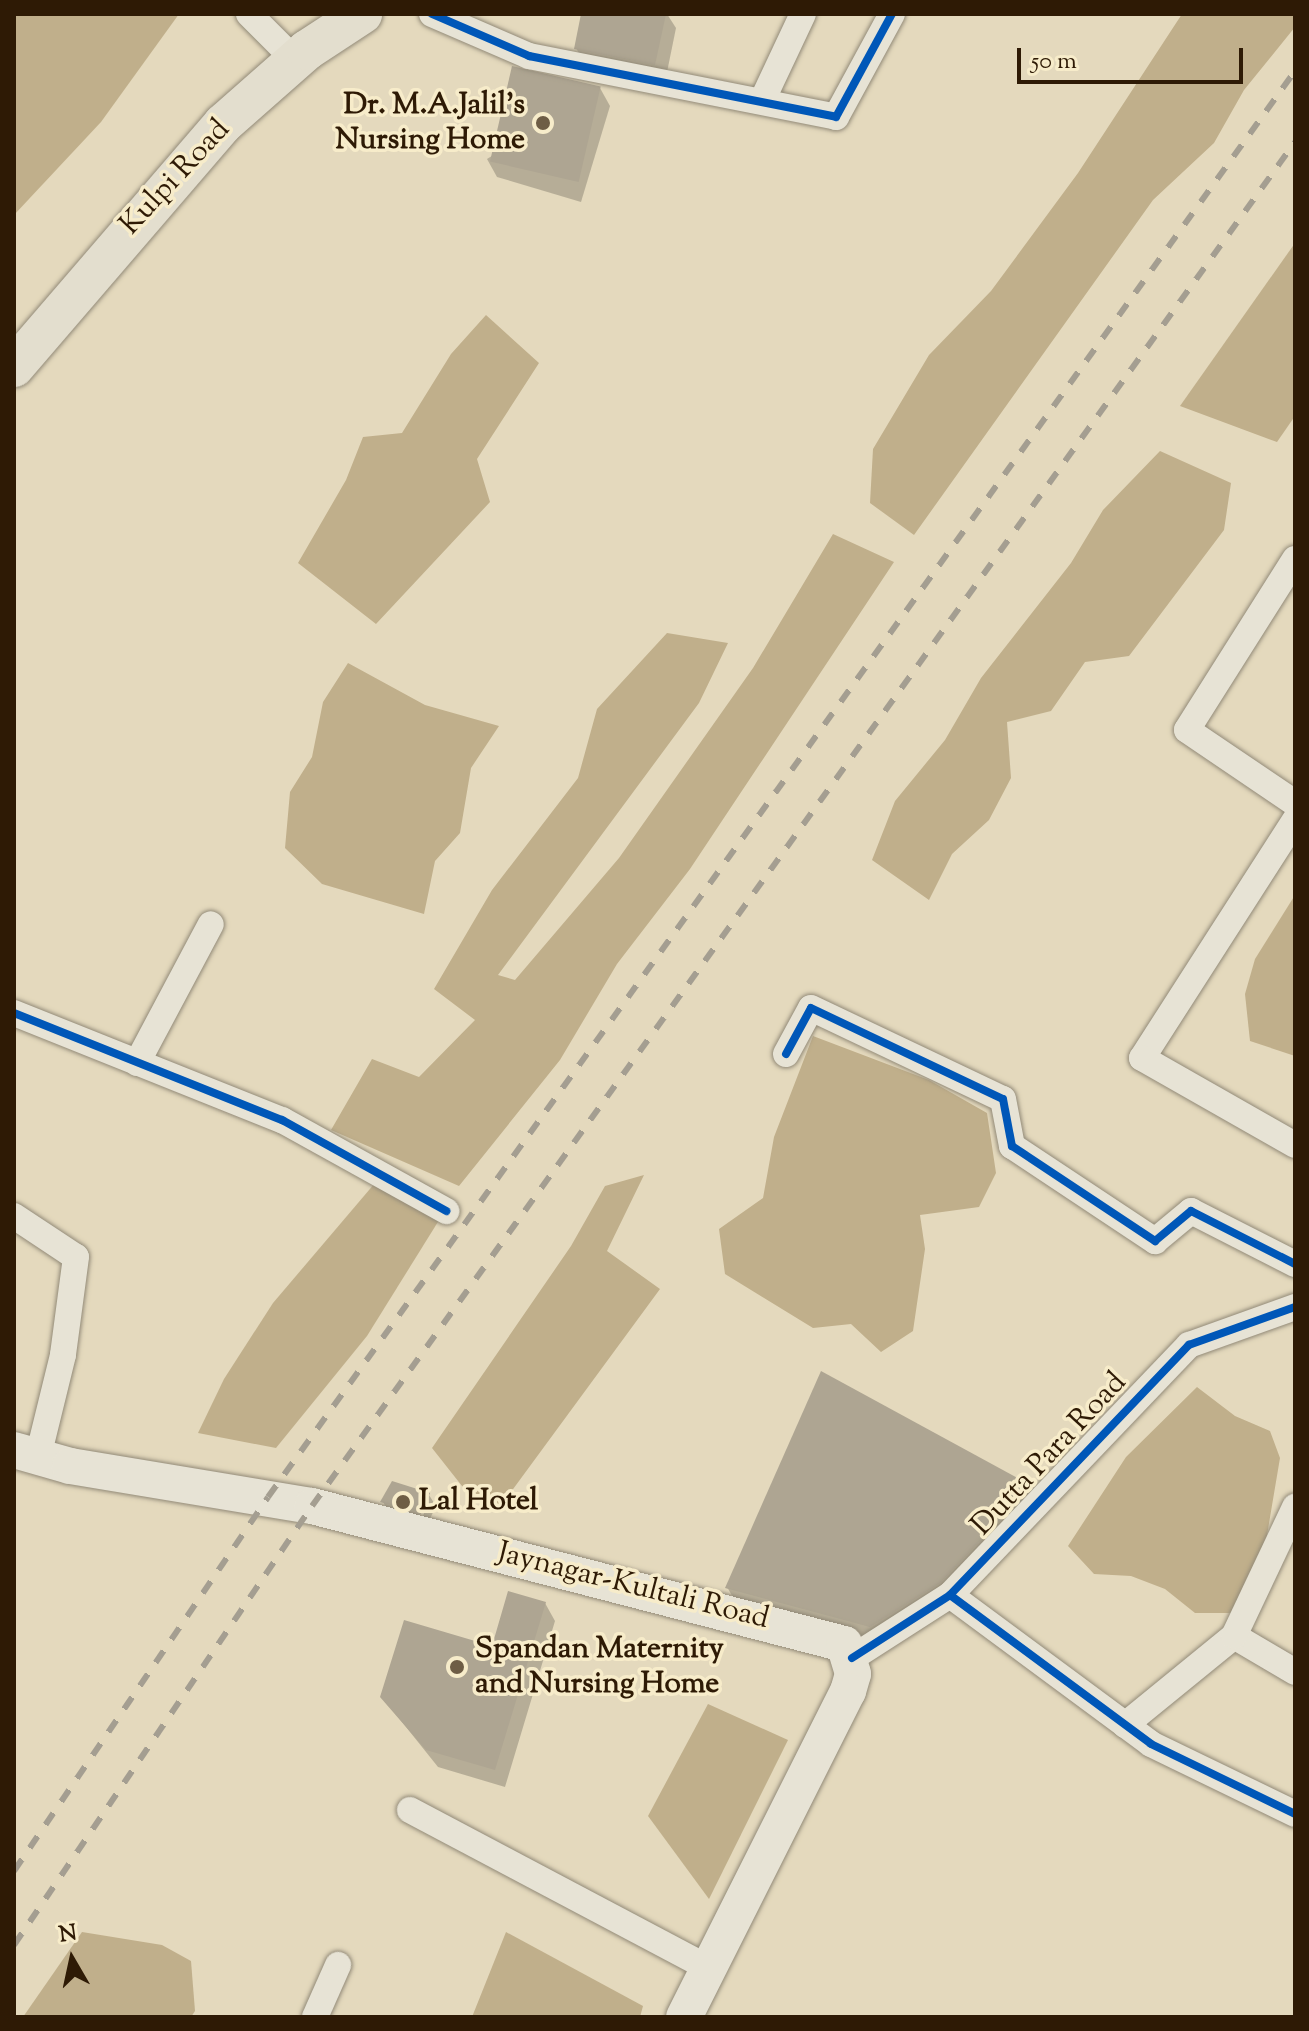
<!DOCTYPE html>
<html>
<head>
<meta charset="utf-8">
<style>
  body { margin:0 }
  #map { position:relative; width:1309px; height:2031px; overflow:hidden; background:#e4d9bd; font-family:"Sorts Mill Goudy",serif }
  div>[style] { position:absolute }
  [style*='--x'] { left:calc(var(--x)*1px); top:calc(var(--y)*1px); width:calc(var(--w)*1px); rotate:calc(var(--a)*1deg) }
  .water>* { inset:0; background:#c0af8b }
  .shadow>* { inset:0; background:#0003 }
  .building>* { inset:0; background:#aea592; transform-origin:0 0 }
  .roads { filter:drop-shadow(0 0 2px #928a78) drop-shadow(0 0 2px #928a78) }
  .street>* { height:26px; margin:-13px; padding:0 13px; transform-origin:13px; border-radius:13px; background:#e7e3d5 }
  .secondary>* { height:36px; margin:-18px; padding:0 18px; transform-origin:18px; border-radius:18px; background:#e7e3d5 }
  .primary>* { height:40px; margin:-20px; padding:0 20px; transform-origin:20px; border-radius:20px; background:#e3dece }
  .rail>* { height:6px; margin-top:-3px; transform-origin:0; background:repeating-linear-gradient(90deg,#a49e91 0 14px,transparent 0 28px) }
  .cycleway>* { height:8px; margin:-4px; padding:0 4px; transform-origin:4px; border-radius:4px; background:#0057b8 }
  .dots>* { width:22px; height:22px; translate:-50% -50%; box-sizing:border-box; border:4px solid #f7ecca; border-radius:50% }
  span { translate:-50% -50%; white-space:nowrap; text-align:center; line-height:1.15; -webkit-text-stroke:7px #f7ecca; paint-order:stroke }
  .poi-label { font-size:30px; color:#2e1a05; font-weight:700 }
  .right { translate:-100% -50%; text-align:right }
  .left { translate:0 -50%; text-align:left }
  .street-label { font-size:30px; color:#2e1a05 }
  .frame { position:absolute; inset:0; border:16px solid #2e1a05; pointer-events:none }
  .north { position:absolute; left:32px; top:1919px; width:80px; height:80px; -webkit-text-stroke:6px #f7ecca; paint-order:stroke; rotate:351deg; font-size:22px; font-weight:700; line-height:32px; text-align:center; color:#2e1a05 }
  .north::after { content:''; display:block; margin:auto; width:28px; height:36px; background:#2e1a05; clip-path:polygon(50% 0,100% 100%,50% 72%,0 100%) }
  .scale { position:absolute; left:1017px; top:48px; width:226px; height:36px; box-sizing:border-box; border:4px solid #2e1a05; border-top:0; padding-left:10px; font-size:24px; line-height:28px; white-space:nowrap; color:#2e1a05; -webkit-text-stroke:6px #f7ecca; paint-order:stroke }
</style>
</head>
<body>
<div id="map">
  <div class="water">
    <div style="clip-path:polygon(14px 14px,179px 14px,101px 122px,14px 215px)"></div>
    <div style="clip-path:polygon(1182px 14px,1295px 14px,1295px 27px,1244px 90px,1214px 143px,1153px 200px,914px 535px,870px 503px,873px 449px,929px 355px,991px 291px,1078px 173px)"></div>
    <div style="clip-path:polygon(1295px 243px,1295px 416px,1277px 442px,1180px 406px)"></div>
    <div style="clip-path:polygon(486px 315px,539px 363px,477px 459px,490px 502px,376px 624px,298px 563px,346px 480px,363px 437px,402px 433px,451px 354px)"></div>
    <div style="clip-path:polygon(1160px 451px,1231px 483px,1224px 530px,1129px 656px,1085px 662px,1051px 711px,1007px 722px,1011px 778px,989px 820px,952px 854px,929px 900px,872px 860px,895px 801px,945px 740px,981px 678px,1071px 563px,1103px 510px)"></div>
    <div style="clip-path:polygon(833px 534px,894px 562px,690px 869px,617px 964px,560px 1060px,459px 1186px,331px 1130px,372px 1059px,419px 1077px,475px 1020px,434px 989px,492px 890px,578px 778px,597px 709px,667px 633px,728px 643px,699px 703px,498px 975px,515px 980px,619px 858px,753px 668px)"></div>
    <div style="clip-path:polygon(348px 663px,425px 705px,499px 726px,471px 768px,460px 833px,435px 861px,424px 914px,322px 884px,285px 848px,290px 792px,312px 757px,323px 702px)"></div>
    <div style="clip-path:polygon(1295px 895px,1295px 1056px,1250px 1041px,1245px 994px,1255px 959px)"></div>
    <div style="clip-path:polygon(813px 1036px,929px 1080px,987px 1113px,996px 1173px,979px 1207px,920px 1215px,925px 1249px,913px 1331px,881px 1352px,851px 1324px,813px 1328px,725px 1274px,719px 1229px,763px 1198px,774px 1137px)"></div>
    <div style="clip-path:polygon(644px 1175px,607px 1251px,660px 1289px,500px 1507px,462px 1486px,432px 1448px,571px 1246px,605px 1186px)"></div>
    <div style="clip-path:polygon(375px 1183px,441px 1217px,367px 1336px,276px 1448px,198px 1433px,224px 1379px,273px 1303px)"></div>
    <div style="clip-path:polygon(1197px 1387px,1235px 1416px,1270px 1431px,1280px 1458px,1265px 1547px,1233px 1613px,1195px 1613px,1165px 1589px,1131px 1576px,1094px 1574px,1068px 1546px,1126px 1457px)"></div>
    <div style="clip-path:polygon(708px 1704px,788px 1740px,709px 1899px,648px 1816px)"></div>
    <div style="clip-path:polygon(82px 1932px,162px 1945px,191px 1961px,195px 2011px,191px 2017px,23px 2017px)"></div>
    <div style="clip-path:polygon(506px 1932px,643px 2006px,640px 2017px,472px 2017px)"></div>
  </div>
  <div class="shadow">
    <div style="clip-path:polygon(583px 14px,667px 14px,676px 28px,665px 82px,586px 66px,576px 48px)"></div>
    <div style="clip-path:polygon(600px 88px,610px 106px,581px 202px,497px 177px,487px 159px)"></div>
    <div style="clip-path:polygon(822px 1374px,1031px 1487px,1044px 1510px,884px 1650px,741px 1611px,727px 1587px)"></div>
    <div style="clip-path:polygon(429px 1495px,436px 1506px,428px 1523px,421px 1521px,429px 1500px,417px 1520px,389px 1513px,383px 1502px)"></div>
    <div style="clip-path:polygon(545px 1603px,555px 1621px,505px 1787px,438px 1767px,382px 1697px,493px 1649px)"></div>
  </div>
  <div class="building">
    <div style="clip-path:polygon(581px 14px,666px 14px,655px 65px,574px 49px)"></div>
    <div style="left:512px;top:66px;width:91px;height:98px;rotate:13deg"></div>
    <div style="clip-path:polygon(821px 1371px,1032px 1486px,940px 1583px,870px 1627px,725px 1588px)"></div>
    <div style="clip-path:polygon(392px 1481px,430px 1493px,422px 1513px,380px 1502px)"></div>
    <div style="clip-path:polygon(508px 1591px,546px 1602px,495px 1770px,426px 1750px,380px 1697px,404px 1620px,492px 1646px)"></div>
  </div>
  <div class="roads">
    <div class="street">
      <div style="--x:249;--y:14;--w:65;--a:45"></div>
      <div style="--x:432;--y:14;--w:106;--a:23.4"></div>
      <div style="--x:529;--y:56;--w:313;--a:11.2"></div>
      <div style="--x:836;--y:117;--w:117;--a:-61.5"></div>
      <div style="--x:762;--y:101;--w:96;--a:-64.8"></div>
      <div style="--x:1295;--y:559;--w:202;--a:122.3"></div>
      <div style="--x:1187;--y:730;--w:130;--a:34.1"></div>
      <div style="--x:1295;--y:820;--w:283;--a:122.7"></div>
      <div style="--x:1142;--y:1058;--w:176;--a:29.6"></div>
      <div style="--x:14;--y:1013;--w:289;--a:21.8"></div>
      <div style="--x:282;--y:1120;--w:188;--a:29"></div>
      <div style="--x:786;--y:1054;--w:52;--a:-61.5"></div>
      <div style="--x:811;--y:1008;--w:212;--a:25.4"></div>
      <div style="--x:1003;--y:1099;--w:48;--a:79.2"></div>
      <div style="--x:1012;--y:1146;--w:172;--a:33.6"></div>
      <div style="--x:1155;--y:1241;--w:47;--a:-39.8"></div>
      <div style="--x:1191;--y:1211;--w:117;--a:27"></div>
      <div style="--x:137;--y:1063;--w:157;--a:-62"></div>
      <div style="--x:14;--y:1216;--w:74;--a:33.5"></div>
      <div style="--x:76;--y:1257;--w:99;--a:97.6"></div>
      <div style="--x:63;--y:1355;--w:105;--a:103.8"></div>
      <div style="--x:950;--y:1595;--w:250;--a:36.5"></div>
      <div style="--x:1151;--y:1744;--w:160;--a:25.9"></div>
      <div style="--x:1234;--y:1636;--w:71;--a:30.5"></div>
      <div style="--x:852;--y:1658;--w:117;--a:-32.7"></div>
      <div style="--x:950;--y:1595;--w:346;--a:-46.3"></div>
      <div style="--x:1189;--y:1345;--w:113;--a:-19.7"></div>
      <div style="--x:1125;--y:1725;--w:141;--a:-39.2"></div>
      <div style="--x:1234;--y:1636;--w:143;--a:-64.7"></div>
      <div style="--x:410;--y:1810;--w:338;--a:27.9"></div>
      <div style="--x:315;--y:2017;--w:57;--a:-66.1"></div>
    </div>
    <div class="secondary">
      <div style="--x:14;--y:1450;--w:58;--a:15.9"></div>
      <div style="--x:70;--y:1466;--w:245;--a:9.4"></div>
      <div style="--x:312;--y:1506;--w:550;--a:14.54"></div>
      <div style="--x:844;--y:1644;--w:31;--a:73"></div>
      <div style="--x:853;--y:1674;--w:18;--a:106"></div>
      <div style="--x:848;--y:1691;--w:365;--a:116.7"></div>
    </div>
    <div class="primary">
      <div style="--x:14;--y:367;--w:321;--a:-49.3"></div>
      <div style="--x:223;--y:124;--w:112;--a:-41.4"></div>
      <div style="--x:307;--y:50;--w:66;--a:-33.2"></div>
    </div>
  </div>
  <div class="rail">
    <div style="--x:14;--y:1871;--w:452;--a:-55.8"></div>
    <div style="--x:268;--y:1497;--w:1757;--a:-54.24"></div>
    <div style="--x:14;--y:1945;--w:531;--a:-55.83"></div>
    <div style="--x:312;--y:1506;--w:1681;--a:-54.22"></div>
  </div>
  <div class="cycleway">
    <div style="--x:432;--y:14;--w:106;--a:23.4"></div>
    <div style="--x:529;--y:56;--w:313;--a:11.2"></div>
    <div style="--x:836;--y:117;--w:117;--a:-61.5"></div>
    <div style="--x:14;--y:1013;--w:289;--a:21.8"></div>
    <div style="--x:282;--y:1120;--w:188;--a:29"></div>
    <div style="--x:786;--y:1054;--w:52;--a:-61.5"></div>
    <div style="--x:811;--y:1008;--w:212;--a:25.4"></div>
    <div style="--x:1003;--y:1099;--w:48;--a:79.2"></div>
    <div style="--x:1012;--y:1146;--w:172;--a:33.6"></div>
    <div style="--x:1155;--y:1241;--w:47;--a:-39.8"></div>
    <div style="--x:1191;--y:1211;--w:117;--a:27"></div>
    <div style="--x:950;--y:1595;--w:250;--a:36.5"></div>
    <div style="--x:1151;--y:1744;--w:160;--a:25.9"></div>
    <div style="--x:852;--y:1658;--w:117;--a:-32.7"></div>
    <div style="--x:950;--y:1595;--w:346;--a:-46.3"></div>
    <div style="--x:1189;--y:1345;--w:113;--a:-19.7"></div>
  </div>
  <div class="dots">
    <div style="left:543px;top:123px;background:#6e5d45"></div>
    <div style="left:403px;top:1502px;background:#6e5d45"></div>
    <div style="left:457px;top:1667px;background:#6e5d45"></div>
  </div>
  <div class="poi-label">
    <span class="right" style="left:525px;top:123px">Dr. M.A.Jalil's<br>Nursing Home</span>
    <span class="left" style="left:419px;top:1502px">Lal Hotel</span>
    <span class="left" style="left:475px;top:1667px">Spandan Maternity<br>and Nursing Home</span>
  </div>
  <div class="street-label">
    <span style="left:176px;top:178px;rotate:-47deg">Kulpi Road</span>
    <span style="left:1050px;top:1455px;rotate:-47deg">Dutta Para Road</span>
    <span style="left:633px;top:1587px;rotate:14deg">Jaynagar-Kultali Road</span>
  </div>
  <div class="frame"></div>
  <div class="north">N</div>
  <div class="scale">50 m</div>
</div>
</body>
</html>
